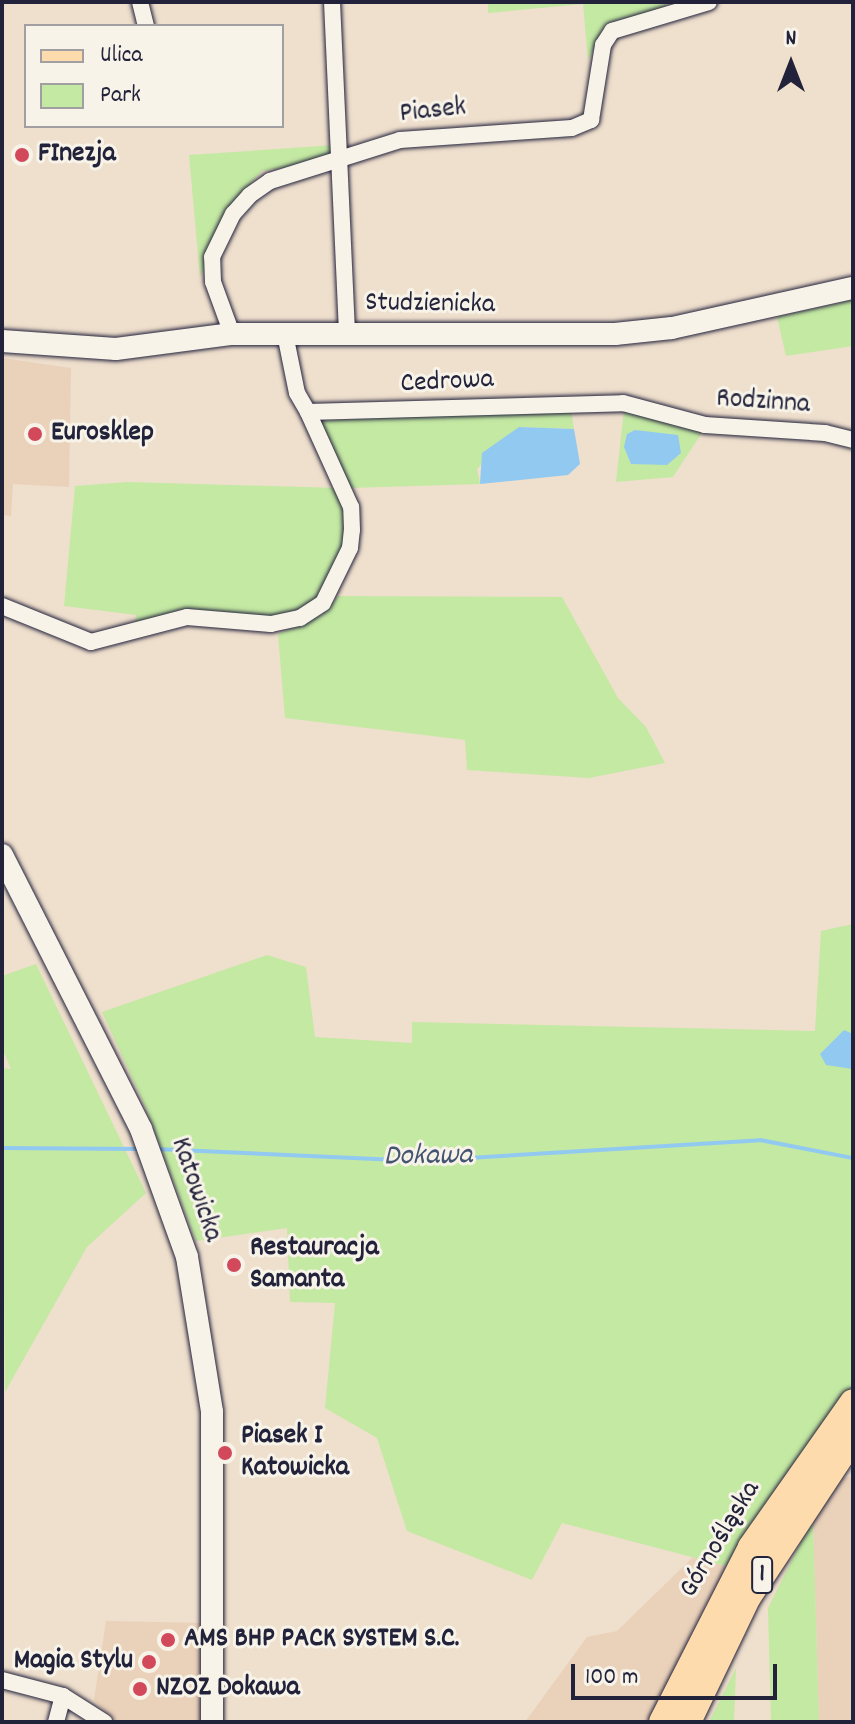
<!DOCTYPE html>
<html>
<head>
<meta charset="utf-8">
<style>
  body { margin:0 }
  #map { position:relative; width:855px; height:1724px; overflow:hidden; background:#efdfcd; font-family:Dekko,sans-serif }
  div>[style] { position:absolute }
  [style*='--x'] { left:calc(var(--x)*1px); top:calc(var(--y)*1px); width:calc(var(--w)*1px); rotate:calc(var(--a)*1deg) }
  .built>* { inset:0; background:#ead1ba }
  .green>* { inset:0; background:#c4e9a3 }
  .water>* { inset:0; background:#92c9f1 }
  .stream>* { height:4px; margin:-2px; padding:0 2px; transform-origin:2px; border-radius:2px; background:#92c9f1 }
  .roads { filter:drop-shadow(0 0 2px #22223b) drop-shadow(0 0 2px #22223b) }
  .street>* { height:16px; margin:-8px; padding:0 8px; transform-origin:8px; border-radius:8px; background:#f7f3e8 }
  .secondary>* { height:22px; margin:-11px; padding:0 11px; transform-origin:11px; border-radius:11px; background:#f7f3e8 }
  .primary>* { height:26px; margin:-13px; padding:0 13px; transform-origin:13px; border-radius:13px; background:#fedbac }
  .dots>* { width:22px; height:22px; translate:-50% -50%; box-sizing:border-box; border:4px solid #f7f3e8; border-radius:50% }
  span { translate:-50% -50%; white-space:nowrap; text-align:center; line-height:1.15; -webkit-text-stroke:6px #f7f3e8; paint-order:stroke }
  .shield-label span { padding:2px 6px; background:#f7f3e8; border:2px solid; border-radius:6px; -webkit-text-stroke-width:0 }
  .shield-label { font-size:26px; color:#22223b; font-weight:700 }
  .street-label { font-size:28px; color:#22223b }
  .poi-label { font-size:28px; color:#22223b; font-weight:700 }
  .left { translate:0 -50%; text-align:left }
  .right { translate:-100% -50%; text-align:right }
  .water-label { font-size:30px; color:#445472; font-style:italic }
  .frame { position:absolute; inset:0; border:4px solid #22223b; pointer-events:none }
  .legend { position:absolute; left:24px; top:24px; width:260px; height:104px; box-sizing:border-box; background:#f7f3e8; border:2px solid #a29fa3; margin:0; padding:10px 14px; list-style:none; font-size:24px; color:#22223b }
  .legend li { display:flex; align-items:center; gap:16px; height:40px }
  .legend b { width:40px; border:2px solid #a29fa3 }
  .north { position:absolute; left:751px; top:24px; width:80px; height:80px; -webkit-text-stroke:6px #f7f3e8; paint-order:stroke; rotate:0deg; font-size:22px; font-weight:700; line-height:32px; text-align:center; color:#22223b }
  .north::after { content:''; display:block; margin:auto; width:28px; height:36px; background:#22223b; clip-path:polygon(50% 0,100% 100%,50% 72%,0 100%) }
  .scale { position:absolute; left:571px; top:1664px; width:206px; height:36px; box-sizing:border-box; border:4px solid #22223b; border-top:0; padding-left:10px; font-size:24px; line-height:28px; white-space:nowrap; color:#22223b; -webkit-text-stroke:6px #f7f3e8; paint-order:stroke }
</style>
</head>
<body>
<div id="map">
  <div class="built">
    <div style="clip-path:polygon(2px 358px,71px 368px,69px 487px,13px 484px,11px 516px,2px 515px)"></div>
    <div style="clip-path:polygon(853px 1477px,853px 1722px,819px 1722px,813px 1518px,840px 1478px)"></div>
    <div style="clip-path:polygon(693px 1557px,726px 1566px,656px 1722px,525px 1722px,587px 1637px,617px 1631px)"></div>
    <div style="clip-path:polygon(106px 1621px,204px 1623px,202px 1722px,116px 1722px,94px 1700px)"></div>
  </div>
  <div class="green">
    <div style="clip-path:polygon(488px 2px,666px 2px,666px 7px,606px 24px,588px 60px,583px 4px,488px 13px)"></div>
    <div style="clip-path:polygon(335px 145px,323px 162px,262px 171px,232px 203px,200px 277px,189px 155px)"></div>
    <div style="clip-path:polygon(853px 300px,853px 346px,786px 356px,777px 317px)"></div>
    <div style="clip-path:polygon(571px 409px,574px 429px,519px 427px,477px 469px,480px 484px,350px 488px,319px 421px)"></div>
    <div style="clip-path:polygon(624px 410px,703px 431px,673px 477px,616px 482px)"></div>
    <div style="clip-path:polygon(128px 482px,338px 488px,347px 510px,344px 545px,319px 596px,302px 611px,267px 617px,183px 609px,135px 627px,136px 615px,64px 606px,75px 486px)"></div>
    <div style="clip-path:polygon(338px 596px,562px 597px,618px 698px,646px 727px,665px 763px,589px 778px,467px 770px,465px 740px,285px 718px,278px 634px,322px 615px)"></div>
    <div style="clip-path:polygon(853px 924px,853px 1389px,726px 1566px,562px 1523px,532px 1580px,407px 1531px,377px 1438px,325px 1408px,335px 1303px,290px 1302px,287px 1228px,196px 1241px,145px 1106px,102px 1012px,267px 955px,306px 967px,315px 1037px,412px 1043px,412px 1022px,815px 1031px,821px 931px)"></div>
    <div style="clip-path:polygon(36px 964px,146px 1193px,87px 1247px,5px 1392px,2px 1068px,11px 1069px,2px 1048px,2px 976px)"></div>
    <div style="clip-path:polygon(813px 1518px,819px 1722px,771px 1722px,768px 1608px)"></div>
    <div style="clip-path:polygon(736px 1668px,734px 1722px,709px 1722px)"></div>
  </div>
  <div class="water">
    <div style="clip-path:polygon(519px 427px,574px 429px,580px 464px,568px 475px,480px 484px,482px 453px)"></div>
    <div style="clip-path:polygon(635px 430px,678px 435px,681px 453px,667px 465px,631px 464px,624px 447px,627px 434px)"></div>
    <div style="clip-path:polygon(844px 1030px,853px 1034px,853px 1069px,826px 1065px,820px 1054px)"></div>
  </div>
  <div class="stream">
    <div style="--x:2;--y:1148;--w:138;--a:0.4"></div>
    <div style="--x:156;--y:1149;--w:264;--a:2.6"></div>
    <div style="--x:420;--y:1161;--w:341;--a:-3.5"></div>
    <div style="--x:760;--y:1140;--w:95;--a:11"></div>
  </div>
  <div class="roads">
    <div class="street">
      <div style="--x:140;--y:2;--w:25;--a:76"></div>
      <div style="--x:332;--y:2;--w:332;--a:87.4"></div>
      <div style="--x:232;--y:334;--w:55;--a:-110.1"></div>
      <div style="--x:213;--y:282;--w:25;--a:-92"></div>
      <div style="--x:212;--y:257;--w:48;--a:-64"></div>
      <div style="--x:233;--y:214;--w:25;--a:-48"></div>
      <div style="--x:250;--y:195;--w:24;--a:-35"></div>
      <div style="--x:270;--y:181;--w:136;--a:-17.5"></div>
      <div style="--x:400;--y:140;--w:172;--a:-4"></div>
      <div style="--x:572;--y:128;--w:21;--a:-23"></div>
      <div style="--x:591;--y:120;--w:76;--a:-80.9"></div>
      <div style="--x:603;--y:45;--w:17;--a:-57"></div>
      <div style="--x:612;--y:31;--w:101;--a:-16.6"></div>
      <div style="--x:285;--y:334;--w:60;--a:78.5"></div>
      <div style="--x:297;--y:393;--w:22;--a:60"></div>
      <div style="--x:308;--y:412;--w:315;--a:-1.6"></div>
      <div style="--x:623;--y:403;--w:85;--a:15"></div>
      <div style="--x:705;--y:425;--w:120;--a:3.8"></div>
      <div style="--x:825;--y:433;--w:29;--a:14"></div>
      <div style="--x:2;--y:606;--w:96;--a:22"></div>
      <div style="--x:91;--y:642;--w:99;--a:-14.6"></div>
      <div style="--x:187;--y:617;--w:84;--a:4.8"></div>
      <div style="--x:271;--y:624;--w:30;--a:-12"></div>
      <div style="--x:300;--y:618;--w:27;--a:-33"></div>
      <div style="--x:323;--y:603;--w:61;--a:-63.9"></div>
      <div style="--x:350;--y:548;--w:18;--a:-84"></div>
      <div style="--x:352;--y:530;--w:23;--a:-92"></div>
      <div style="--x:351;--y:507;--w:104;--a:-114.4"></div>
      <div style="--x:2;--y:1680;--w:63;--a:14.7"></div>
      <div style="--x:63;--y:1696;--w:49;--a:32.4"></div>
      <div style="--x:56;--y:1722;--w:27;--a:-75"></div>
    </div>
    <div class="secondary">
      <div style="--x:2;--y:341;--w:114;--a:4"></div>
      <div style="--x:116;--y:349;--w:117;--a:-7.4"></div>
      <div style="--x:232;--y:334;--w:383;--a:0"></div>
      <div style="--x:615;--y:334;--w:57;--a:-6"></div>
      <div style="--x:672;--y:328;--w:185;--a:-12.5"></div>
      <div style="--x:2;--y:855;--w:307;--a:63.1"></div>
      <div style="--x:141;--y:1129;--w:136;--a:70.2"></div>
      <div style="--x:187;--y:1257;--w:157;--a:80.8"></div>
      <div style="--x:212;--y:1412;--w:310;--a:90"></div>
    </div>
    <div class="primary">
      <div style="--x:662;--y:1722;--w:196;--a:-63"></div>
      <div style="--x:751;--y:1547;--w:177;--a:-54.9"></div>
      <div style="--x:688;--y:1722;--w:139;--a:-64.4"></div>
      <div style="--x:748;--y:1597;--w:191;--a:-56.6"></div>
    </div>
  </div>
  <div class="dots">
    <div style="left:22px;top:155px;background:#d1495b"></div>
    <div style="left:35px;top:434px;background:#d1495b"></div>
    <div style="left:234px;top:1265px;background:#d1495b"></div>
    <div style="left:225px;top:1453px;background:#d1495b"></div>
    <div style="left:168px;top:1640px;background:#d1495b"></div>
    <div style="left:149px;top:1662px;background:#d1495b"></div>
    <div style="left:140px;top:1689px;background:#d1495b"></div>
  </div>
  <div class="shield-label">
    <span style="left:762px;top:1575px">1</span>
  </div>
  <div class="street-label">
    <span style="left:433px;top:112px;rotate:-6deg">Piasek</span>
    <span style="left:430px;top:305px;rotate:1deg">Studzienicka</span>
    <span style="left:447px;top:383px;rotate:-3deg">Cedrowa</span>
    <span style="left:763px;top:403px;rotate:4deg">Rodzinna</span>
    <span style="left:195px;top:1190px;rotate:71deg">Katowicka</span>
    <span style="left:721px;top:1540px;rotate:-59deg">Górnośląska</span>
  </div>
  <div class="poi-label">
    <span class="left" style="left:38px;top:155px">FInezja</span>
    <span class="left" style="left:51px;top:434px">Eurosklep</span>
    <span class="left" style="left:250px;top:1265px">Restauracja<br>Samanta</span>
    <span class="left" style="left:241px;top:1453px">Piasek I<br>Katowicka</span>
    <span class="left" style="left:184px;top:1640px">AMS BHP PACK SYSTEM S.C.</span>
    <span class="right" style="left:133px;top:1662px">Magia Stylu</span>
    <span class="left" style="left:156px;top:1689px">NZOZ Dokawa</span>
  </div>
  <div class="water-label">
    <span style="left:428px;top:1158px;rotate:-1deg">Dokawa</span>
  </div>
  <div class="frame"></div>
  <ul class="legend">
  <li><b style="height:10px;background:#fedbac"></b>Ulica</li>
  <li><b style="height:22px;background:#c4e9a3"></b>Park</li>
  </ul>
  <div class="north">N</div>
  <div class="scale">100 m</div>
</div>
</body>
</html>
